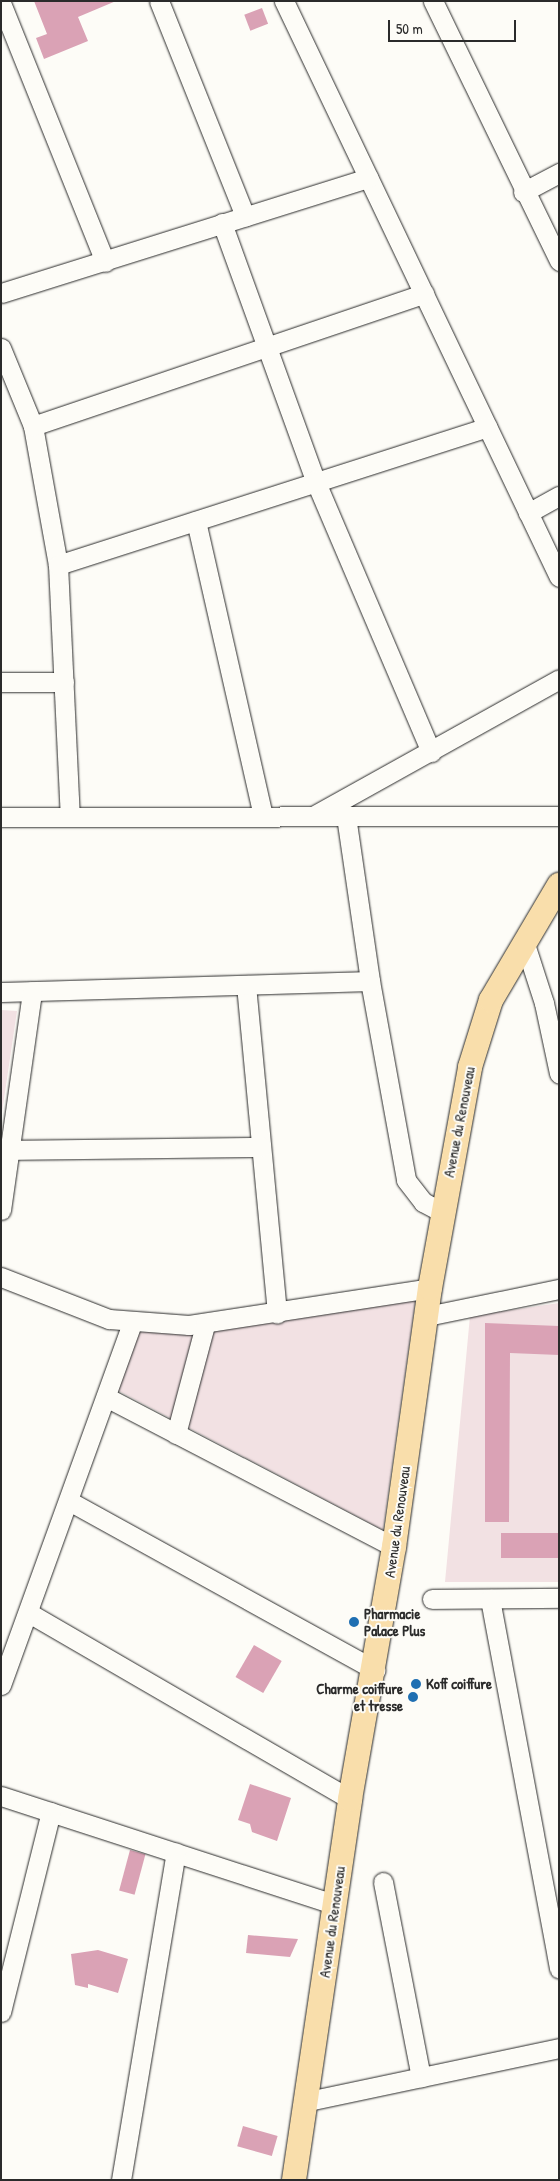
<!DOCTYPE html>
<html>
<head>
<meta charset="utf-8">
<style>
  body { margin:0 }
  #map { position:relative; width:560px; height:2181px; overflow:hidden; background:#fdfcf7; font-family:"Patrick Hand",sans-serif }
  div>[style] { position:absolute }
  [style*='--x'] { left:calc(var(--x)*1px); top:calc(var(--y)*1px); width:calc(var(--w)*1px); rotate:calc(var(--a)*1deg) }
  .built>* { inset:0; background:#f2e1e3 }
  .building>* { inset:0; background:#daa2b5; transform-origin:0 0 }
  .roads { filter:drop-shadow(0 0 1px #2b2b2b) drop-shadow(0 0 1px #2b2b2b) }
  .minor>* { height:19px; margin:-9.5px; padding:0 9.5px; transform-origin:9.5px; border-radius:9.5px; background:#fdfcf7 }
  .major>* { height:24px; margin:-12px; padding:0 12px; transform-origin:12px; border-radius:12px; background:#f9deab }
  .dots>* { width:14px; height:14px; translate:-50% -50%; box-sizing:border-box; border:2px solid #fdfcf7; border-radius:50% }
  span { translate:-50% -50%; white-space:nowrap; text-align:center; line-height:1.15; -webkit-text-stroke:4px #fdfcf7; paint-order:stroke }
  .street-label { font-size:15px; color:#2b2b2b }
  .poi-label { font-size:15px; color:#2b2b2b; font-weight:700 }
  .left { translate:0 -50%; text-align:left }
  .right { translate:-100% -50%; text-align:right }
  .frame { position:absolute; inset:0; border:2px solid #2b2b2b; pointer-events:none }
  .scale { position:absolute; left:388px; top:20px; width:128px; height:22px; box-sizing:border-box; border:2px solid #2b2b2b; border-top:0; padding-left:6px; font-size:15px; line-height:18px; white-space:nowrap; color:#2b2b2b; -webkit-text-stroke:4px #fdfcf7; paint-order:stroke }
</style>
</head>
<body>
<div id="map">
  <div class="built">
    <div style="clip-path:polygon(1px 1010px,17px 1011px,1px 1119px)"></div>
    <div style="clip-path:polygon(416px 1296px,383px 1530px,117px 1390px,140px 1327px)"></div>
    <div style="clip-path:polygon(559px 1303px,559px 1582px,445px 1582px,470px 1316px)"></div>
  </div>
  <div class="building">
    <div style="clip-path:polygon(34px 1px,116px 1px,78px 17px,88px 41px,44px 59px,36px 38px,47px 34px)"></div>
    <div style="left:262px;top:8px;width:17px;height:19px;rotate:69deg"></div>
    <div style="clip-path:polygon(485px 1323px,559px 1326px,559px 1355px,510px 1353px,509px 1522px,485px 1522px)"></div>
    <div style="left:501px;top:1533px;width:58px;height:25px"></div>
    <div style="left:254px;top:1645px;width:32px;height:37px;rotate:30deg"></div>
    <div style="clip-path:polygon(250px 1784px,291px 1798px,277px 1841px,252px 1832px,250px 1824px,238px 1820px)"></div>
    <div style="left:130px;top:1850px;width:16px;height:42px;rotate:15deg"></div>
    <div style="clip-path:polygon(248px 1935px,298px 1939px,290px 1957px,246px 1953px)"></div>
    <div style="clip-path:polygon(98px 1950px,128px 1959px,118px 1993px,88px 1984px,88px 1988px,75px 1985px,71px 1954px)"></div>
    <div style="left:243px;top:2126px;width:36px;height:21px;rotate:16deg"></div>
  </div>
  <div class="roads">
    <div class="minor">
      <div style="--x:159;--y:1;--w:232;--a:68.2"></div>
      <div style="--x:284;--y:1;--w:638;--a:64.48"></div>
      <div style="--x:433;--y:1;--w:289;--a:64.1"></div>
      <div style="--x:1;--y:3;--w:279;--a:68.1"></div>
      <div style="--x:523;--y:192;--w:41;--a:-27.8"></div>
      <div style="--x:222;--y:223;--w:273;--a:70.1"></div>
      <div style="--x:315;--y:480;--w:296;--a:66.9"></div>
      <div style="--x:1;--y:293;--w:385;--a:-17.4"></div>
      <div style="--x:1;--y:348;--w:84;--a:67.7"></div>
      <div style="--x:33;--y:426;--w:141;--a:79.8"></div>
      <div style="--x:58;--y:565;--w:252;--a:87.3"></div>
      <div style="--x:33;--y:426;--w:413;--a:-18.7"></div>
      <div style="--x:528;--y:513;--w:35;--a:-29"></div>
      <div style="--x:196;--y:521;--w:303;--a:77.2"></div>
      <div style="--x:58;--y:565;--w:451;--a:-17.8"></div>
      <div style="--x:1;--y:682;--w:63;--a:0"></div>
      <div style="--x:315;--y:815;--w:279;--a:-29.1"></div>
      <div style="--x:346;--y:816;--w:167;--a:81.7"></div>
      <div style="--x:370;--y:981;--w:202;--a:79.7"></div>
      <div style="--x:406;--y:1180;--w:28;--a:52"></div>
      <div style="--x:423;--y:1202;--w:21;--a:28"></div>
      <div style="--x:1;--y:817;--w:558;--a:-0.1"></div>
      <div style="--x:524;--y:941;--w:65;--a:72.1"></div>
      <div style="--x:544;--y:1003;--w:72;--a:77.9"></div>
      <div style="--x:246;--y:985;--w:330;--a:84.6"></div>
      <div style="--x:1;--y:992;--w:369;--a:-1.7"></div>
      <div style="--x:10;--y:1150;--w:251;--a:-0.7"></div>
      <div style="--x:1;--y:1210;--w:221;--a:-81.9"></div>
      <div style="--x:1;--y:1277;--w:116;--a:21.3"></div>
      <div style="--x:109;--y:1319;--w:80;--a:4.3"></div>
      <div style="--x:189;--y:1325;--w:244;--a:-8.7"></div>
      <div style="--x:427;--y:1316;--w:135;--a:-11.6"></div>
      <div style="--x:106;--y:1397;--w:325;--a:27.5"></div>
      <div style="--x:176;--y:1434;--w:113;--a:-75.1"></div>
      <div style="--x:69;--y:1501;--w:350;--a:28.9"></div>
      <div style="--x:432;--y:1599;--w:127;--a:-0.5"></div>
      <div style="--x:490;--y:1599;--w:376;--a:79.4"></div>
      <div style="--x:29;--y:1613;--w:371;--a:30.1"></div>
      <div style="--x:1;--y:1685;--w:385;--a:-70.1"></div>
      <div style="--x:1;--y:1796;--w:350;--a:18"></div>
      <div style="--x:383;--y:1882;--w:199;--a:79"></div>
      <div style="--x:1;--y:2012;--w:206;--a:-76"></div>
      <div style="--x:308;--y:2101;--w:257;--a:-11.9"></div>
      <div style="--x:121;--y:2180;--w:332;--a:-80.5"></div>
    </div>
    <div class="major">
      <div style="--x:294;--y:2180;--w:385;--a:-81.6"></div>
      <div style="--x:350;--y:1799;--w:256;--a:-80.1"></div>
      <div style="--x:394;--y:1547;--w:261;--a:-82.1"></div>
      <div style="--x:430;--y:1288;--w:225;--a:-79.7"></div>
      <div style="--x:470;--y:1067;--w:70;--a:-72.6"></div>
      <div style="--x:491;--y:1000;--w:134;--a:-59.4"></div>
    </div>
  </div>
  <div class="dots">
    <div style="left:354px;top:1622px;background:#1f6fb2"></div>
    <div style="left:416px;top:1684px;background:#1f6fb2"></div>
    <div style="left:413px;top:1697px;background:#1f6fb2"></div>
  </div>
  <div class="street-label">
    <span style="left:459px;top:1122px;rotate:-79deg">Avenue du Renouveau</span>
    <span style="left:397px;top:1522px;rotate:-82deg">Avenue du Renouveau</span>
    <span style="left:332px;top:1922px;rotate:-82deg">Avenue du Renouveau</span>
  </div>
  <div class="poi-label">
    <span class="left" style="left:364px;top:1622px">Pharmacie<br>Palace Plus</span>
    <span class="left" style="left:426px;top:1684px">Koff coiffure</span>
    <span class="right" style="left:403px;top:1697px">Charme coiffure<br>et tresse</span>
  </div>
  <div class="frame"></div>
  <div class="scale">50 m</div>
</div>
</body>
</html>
